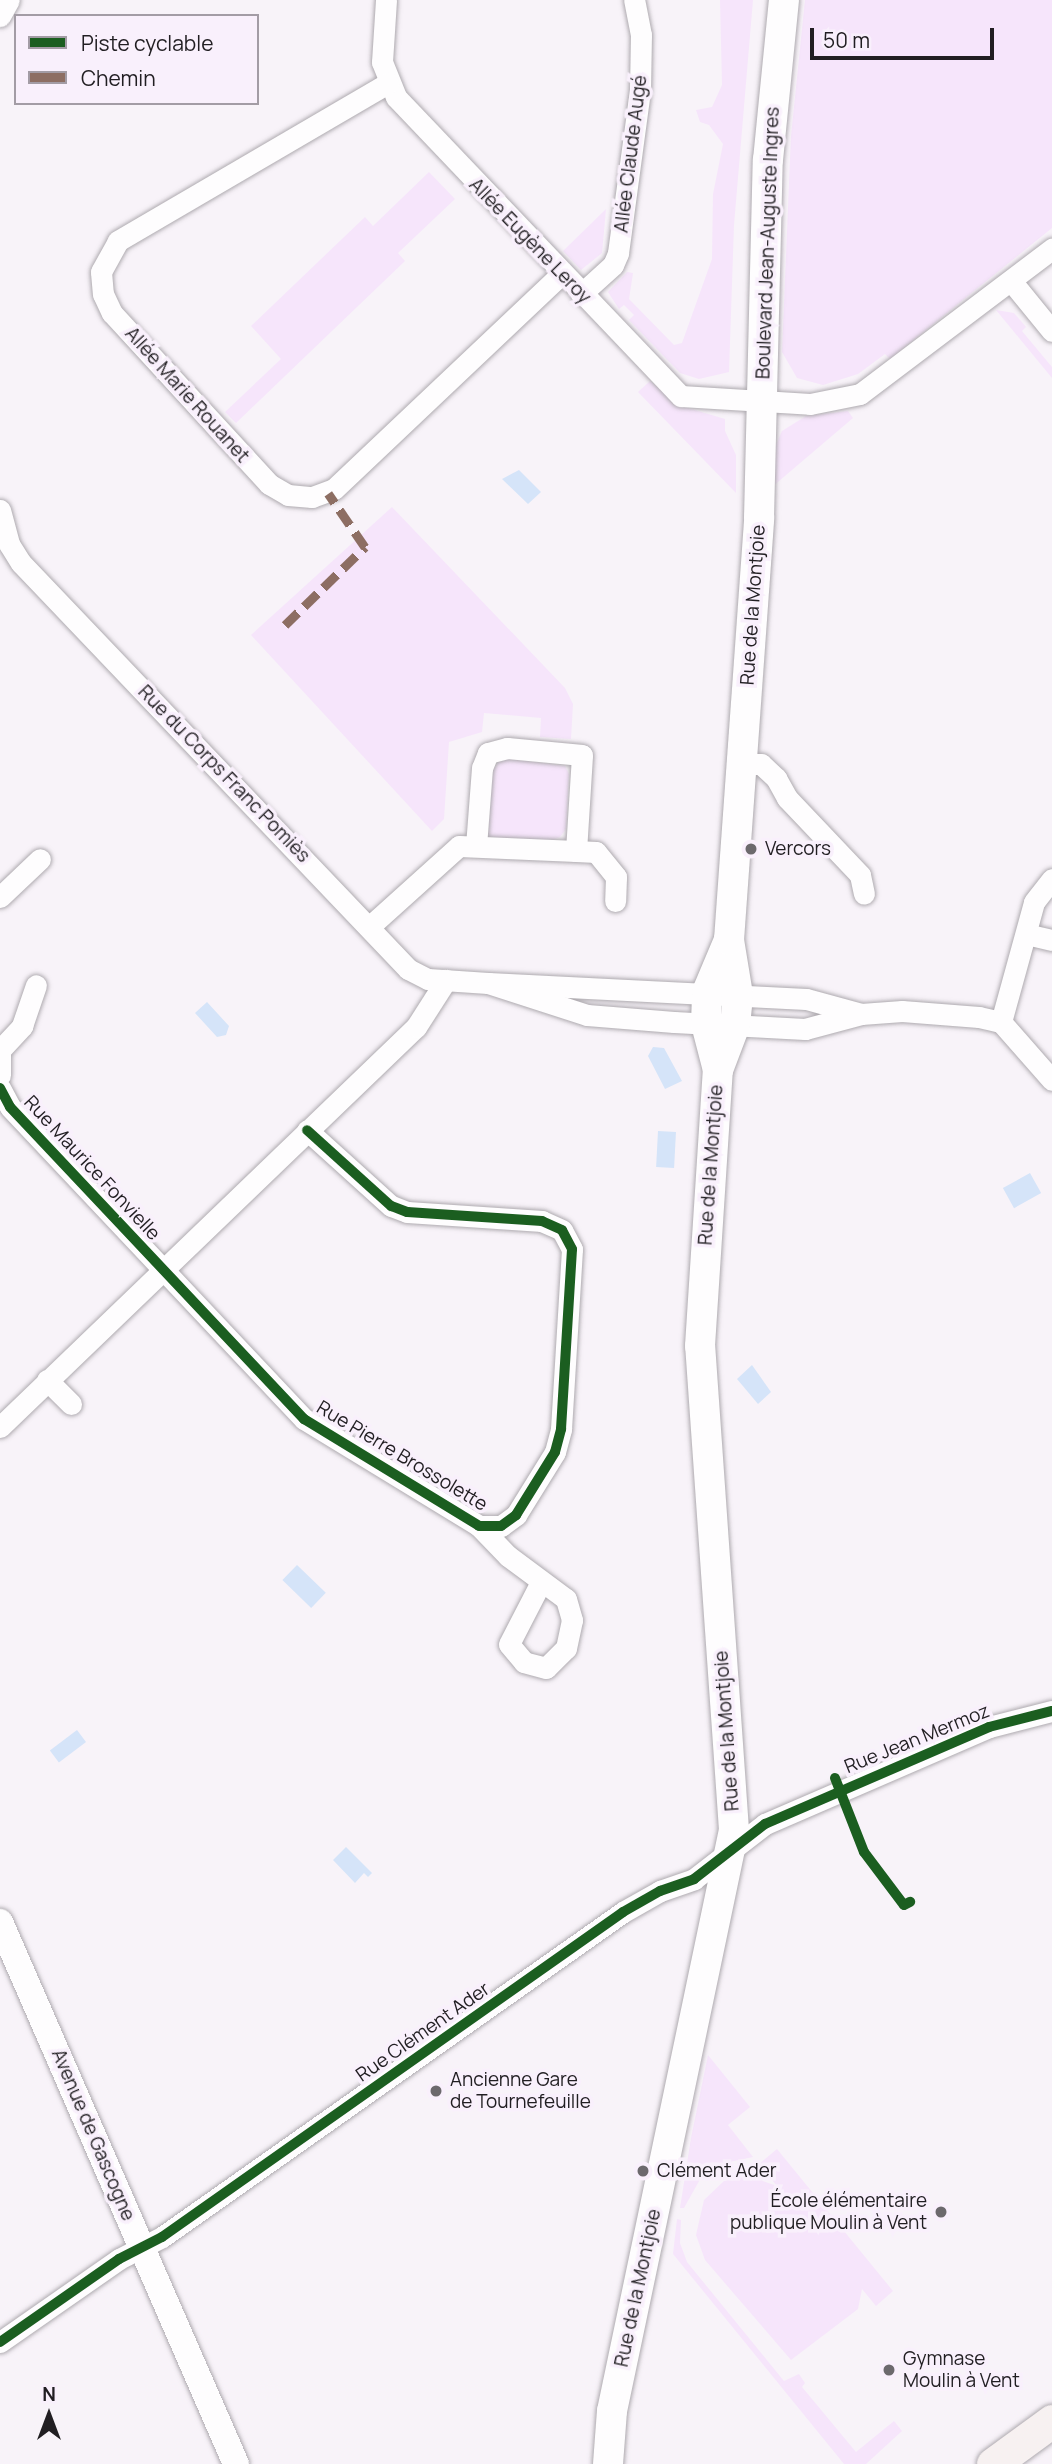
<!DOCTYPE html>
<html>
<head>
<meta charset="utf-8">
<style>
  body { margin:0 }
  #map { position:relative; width:1052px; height:2464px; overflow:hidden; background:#f8f3f9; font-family:Manrope,sans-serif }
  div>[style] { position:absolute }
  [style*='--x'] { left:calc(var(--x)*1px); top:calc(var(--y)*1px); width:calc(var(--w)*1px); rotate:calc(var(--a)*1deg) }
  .green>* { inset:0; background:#f6e5fb }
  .water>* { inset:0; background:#d5e4f9; transform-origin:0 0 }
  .roads { filter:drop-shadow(0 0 2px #aeaaaf) drop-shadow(0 0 2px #aeaaaf) }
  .minor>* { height:21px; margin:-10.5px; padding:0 10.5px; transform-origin:10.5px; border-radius:10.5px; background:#fefdfe }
  .tertiary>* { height:26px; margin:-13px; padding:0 13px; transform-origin:13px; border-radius:13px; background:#fefdfe }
  .secondary>* { height:30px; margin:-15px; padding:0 15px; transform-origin:15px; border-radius:15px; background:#fefdfe }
  .primary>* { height:33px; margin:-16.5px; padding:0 16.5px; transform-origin:16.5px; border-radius:16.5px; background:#f7f1f1 }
  .quiet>* { height:9px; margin-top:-4.5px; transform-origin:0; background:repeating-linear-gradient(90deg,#8d6e63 0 18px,transparent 0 27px) }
  .cycleway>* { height:10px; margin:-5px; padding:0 5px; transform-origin:5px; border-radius:5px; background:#1b5e20 }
  .dots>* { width:19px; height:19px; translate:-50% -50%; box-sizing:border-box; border:4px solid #f9f0fc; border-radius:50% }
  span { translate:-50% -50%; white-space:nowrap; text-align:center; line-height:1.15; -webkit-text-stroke:7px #f9f0fc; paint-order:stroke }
  .street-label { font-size:19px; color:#211e22 }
  .poi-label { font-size:19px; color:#211e22 }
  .left { translate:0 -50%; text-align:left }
  .right { translate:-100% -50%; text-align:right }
  .legend { position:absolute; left:14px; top:14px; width:245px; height:91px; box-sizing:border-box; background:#f9f0fc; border:2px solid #a39ca5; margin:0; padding:9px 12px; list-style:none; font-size:21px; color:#211e22 }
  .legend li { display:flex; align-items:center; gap:14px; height:35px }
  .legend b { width:35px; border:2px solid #a39ca5 }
  .north { position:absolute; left:14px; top:2380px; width:70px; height:70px; -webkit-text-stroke:5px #f9f0fc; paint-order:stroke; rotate:0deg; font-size:19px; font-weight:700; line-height:28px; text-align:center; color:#211e22 }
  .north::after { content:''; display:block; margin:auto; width:24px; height:32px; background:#211e22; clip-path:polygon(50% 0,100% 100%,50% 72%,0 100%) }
  .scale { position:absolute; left:810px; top:28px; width:184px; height:32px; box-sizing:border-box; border:4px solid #211e22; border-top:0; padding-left:9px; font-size:21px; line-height:24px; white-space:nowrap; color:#211e22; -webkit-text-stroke:5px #f9f0fc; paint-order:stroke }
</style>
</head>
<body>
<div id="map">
  <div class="green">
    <div style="clip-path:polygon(720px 0,753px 0,734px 225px,729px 372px,699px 379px,680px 373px,629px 320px,634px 315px,624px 305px,619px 309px,608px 292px,627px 272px,633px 273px,629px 299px,674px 345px,682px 343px,712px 259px,713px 194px,723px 144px,709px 125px,700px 122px,696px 110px,712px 107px,722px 85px)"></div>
    <div style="clip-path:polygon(805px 0,1052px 0,1052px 228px,890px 359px,885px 354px,858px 374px,823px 385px,797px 378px,782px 352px,791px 136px)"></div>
    <div style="clip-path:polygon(429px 172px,455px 199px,398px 253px,405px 261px,236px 423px,225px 412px,281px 359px,251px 326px,365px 217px,373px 226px)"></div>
    <div style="clip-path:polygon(606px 209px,602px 253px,581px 270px,563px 251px)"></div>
    <div style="clip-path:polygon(996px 310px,1014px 313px,1026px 327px,1022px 331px,1052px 367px,1052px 378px)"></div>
    <div style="clip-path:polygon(650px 381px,678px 405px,725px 419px,725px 431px,736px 455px,736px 493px,638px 392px)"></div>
    <div style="clip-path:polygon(848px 411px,853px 418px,772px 487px,774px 449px,782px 431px,806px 416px)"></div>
    <div style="clip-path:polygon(392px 507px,565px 688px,573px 704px,571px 739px,540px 737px,541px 718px,484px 713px,482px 732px,449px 742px,444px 819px,432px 831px,251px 635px)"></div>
    <div style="clip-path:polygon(502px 758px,565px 766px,569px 774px,566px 829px,560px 837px,550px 841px,488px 837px,493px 770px)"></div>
    <div style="clip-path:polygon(708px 2055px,750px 2107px,728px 2125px,753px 2157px,725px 2163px,703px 2174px,684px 2208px,680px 2208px,691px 2138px)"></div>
    <div style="clip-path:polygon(777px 2149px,893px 2291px,876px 2306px,862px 2289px,858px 2309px,791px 2360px,705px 2260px,696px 2235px,704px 2200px,724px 2181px,749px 2176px,777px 2186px,759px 2164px)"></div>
    <div style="clip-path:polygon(677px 2219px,681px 2220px,680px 2243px,687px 2262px,784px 2381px,799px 2374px,805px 2383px,802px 2387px,856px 2452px,894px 2421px,902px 2431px,866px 2464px,844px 2464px,673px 2254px)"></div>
  </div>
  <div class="water">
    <div style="clip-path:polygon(519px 470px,541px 492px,528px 504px,502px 479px)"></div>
    <div style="clip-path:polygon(207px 1002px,229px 1026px,226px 1035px,217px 1037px,195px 1013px)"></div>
    <div style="clip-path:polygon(653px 1047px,664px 1048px,682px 1081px,665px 1089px,648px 1056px)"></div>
    <div style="left:658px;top:1131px;width:18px;height:36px;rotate:3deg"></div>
    <div style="left:1030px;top:1173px;width:23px;height:31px;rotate:61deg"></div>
    <div style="clip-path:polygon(752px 1365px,771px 1392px,758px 1404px,737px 1379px)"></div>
    <div style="left:297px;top:1565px;width:40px;height:21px;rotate:44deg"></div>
    <div style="left:77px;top:1730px;width:15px;height:34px;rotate:53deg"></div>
    <div style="clip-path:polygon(346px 1847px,372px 1873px,368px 1877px,364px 1873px,355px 1883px,333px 1860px)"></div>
  </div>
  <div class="roads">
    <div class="minor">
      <div style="--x:386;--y:0;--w:62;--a:93.7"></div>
      <div style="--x:382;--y:62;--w:38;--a:68"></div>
      <div style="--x:396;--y:97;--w:413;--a:46.4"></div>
      <div style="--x:681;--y:396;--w:129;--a:3.5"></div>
      <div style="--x:810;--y:404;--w:51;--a:-11.3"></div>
      <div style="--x:860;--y:394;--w:241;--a:-37.1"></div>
      <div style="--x:0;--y:16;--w:18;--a:-61"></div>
      <div style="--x:388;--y:83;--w:313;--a:149.7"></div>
      <div style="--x:118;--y:241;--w:35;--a:119"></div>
      <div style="--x:101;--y:272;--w:22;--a:85"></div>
      <div style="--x:103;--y:294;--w:21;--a:65"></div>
      <div style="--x:112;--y:313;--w:232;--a:47.4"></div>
      <div style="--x:269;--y:484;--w:22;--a:30"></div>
      <div style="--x:288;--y:495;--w:24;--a:5"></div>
      <div style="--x:312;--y:497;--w:23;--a:-20"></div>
      <div style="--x:334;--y:489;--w:313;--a:-43.4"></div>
      <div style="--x:1012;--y:282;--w:63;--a:50.8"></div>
      <div style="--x:581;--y:294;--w:43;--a:-42.2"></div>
      <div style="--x:613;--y:265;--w:13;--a:-67"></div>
      <div style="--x:618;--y:253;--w:163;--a:-82.3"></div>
      <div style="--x:640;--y:91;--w:56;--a:-89"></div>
      <div style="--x:641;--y:35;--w:36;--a:-101"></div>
      <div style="--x:0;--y:510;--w:35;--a:75"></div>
      <div style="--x:9;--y:544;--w:22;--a:58"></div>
      <div style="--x:21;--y:563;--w:561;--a:46.37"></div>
      <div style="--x:408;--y:969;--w:22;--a:27"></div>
      <div style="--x:428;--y:979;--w:60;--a:3.8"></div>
      <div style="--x:741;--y:764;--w:20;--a:0"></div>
      <div style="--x:761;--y:764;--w:21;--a:43"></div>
      <div style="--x:776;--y:778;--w:23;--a:61"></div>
      <div style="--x:787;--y:798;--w:106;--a:46.5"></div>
      <div style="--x:860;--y:875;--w:19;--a:78"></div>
      <div style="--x:576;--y:851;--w:20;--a:3"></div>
      <div style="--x:596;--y:852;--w:32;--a:51"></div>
      <div style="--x:616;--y:877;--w:24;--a:92"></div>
      <div style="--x:0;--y:897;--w:55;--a:-43.5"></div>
      <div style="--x:369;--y:927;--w:121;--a:-42"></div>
      <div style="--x:459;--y:846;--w:117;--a:2.4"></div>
      <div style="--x:576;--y:851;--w:96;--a:-86.4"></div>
      <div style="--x:582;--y:755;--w:75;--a:-174.7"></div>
      <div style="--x:507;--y:748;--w:20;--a:165"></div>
      <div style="--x:488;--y:753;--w:16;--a:112"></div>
      <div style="--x:482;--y:768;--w:78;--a:94.4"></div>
      <div style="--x:1026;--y:934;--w:27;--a:13"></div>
      <div style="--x:861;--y:1014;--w:57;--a:-164.7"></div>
      <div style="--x:806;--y:999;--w:318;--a:-177.1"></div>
      <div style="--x:488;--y:983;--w:104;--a:17.9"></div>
      <div style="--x:587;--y:1015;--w:87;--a:4.6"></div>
      <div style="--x:674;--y:1022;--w:131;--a:3.1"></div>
      <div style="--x:805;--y:1029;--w:58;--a:-15"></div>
      <div style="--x:861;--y:1014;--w:41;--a:-4.2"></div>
      <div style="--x:902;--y:1011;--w:77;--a:4.5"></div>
      <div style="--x:979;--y:1017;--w:23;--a:13"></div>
      <div style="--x:1001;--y:1022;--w:77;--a:48.7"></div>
      <div style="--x:1001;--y:1022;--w:124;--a:-74.6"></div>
      <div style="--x:1034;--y:902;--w:29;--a:-52"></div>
      <div style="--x:0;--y:1049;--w:26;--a:90"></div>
      <div style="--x:0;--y:1050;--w:33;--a:-47"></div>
      <div style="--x:22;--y:1026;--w:43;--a:-71.1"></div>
      <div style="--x:0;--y:1088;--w:21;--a:62"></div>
      <div style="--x:10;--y:1107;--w:429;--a:46.7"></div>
      <div style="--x:304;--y:1419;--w:205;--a:31.4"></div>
      <div style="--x:479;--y:1526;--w:22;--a:0"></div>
      <div style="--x:501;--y:1526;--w:19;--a:-36"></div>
      <div style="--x:516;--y:1515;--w:74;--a:-58.2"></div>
      <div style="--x:555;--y:1452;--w:24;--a:-75"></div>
      <div style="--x:561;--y:1429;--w:180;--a:-86.5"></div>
      <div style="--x:572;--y:1249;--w:21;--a:-118"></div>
      <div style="--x:562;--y:1230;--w:22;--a:-156"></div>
      <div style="--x:542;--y:1221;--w:135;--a:-176.2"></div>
      <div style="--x:407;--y:1212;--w:17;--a:-159"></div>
      <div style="--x:391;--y:1206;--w:113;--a:-137.9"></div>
      <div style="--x:47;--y:1380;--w:34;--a:45"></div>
      <div style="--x:0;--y:1427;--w:577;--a:-43.88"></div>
      <div style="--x:416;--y:1027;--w:56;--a:-57.4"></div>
      <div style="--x:479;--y:1526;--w:42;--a:46"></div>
      <div style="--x:508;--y:1556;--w:72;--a:36.6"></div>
      <div style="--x:566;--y:1599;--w:22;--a:74"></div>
      <div style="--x:572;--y:1620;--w:29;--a:102"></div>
      <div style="--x:566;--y:1648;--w:28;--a:135"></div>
      <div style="--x:546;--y:1668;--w:23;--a:-165"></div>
      <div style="--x:524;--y:1662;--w:23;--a:-130"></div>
      <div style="--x:509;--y:1644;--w:70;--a:-62.7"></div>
      <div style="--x:0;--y:2342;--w:145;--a:-34.9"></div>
      <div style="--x:119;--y:2259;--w:48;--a:-27.1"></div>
      <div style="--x:162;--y:2237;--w:564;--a:-35.18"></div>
      <div style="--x:623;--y:1912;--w:43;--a:-29.6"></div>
      <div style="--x:660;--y:1891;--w:36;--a:-19"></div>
      <div style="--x:694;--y:1879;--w:90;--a:-37.8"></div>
      <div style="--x:765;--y:1824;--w:244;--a:-23.4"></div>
      <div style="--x:989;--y:1727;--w:65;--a:-14.3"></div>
    </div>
    <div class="tertiary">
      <div style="--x:0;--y:1922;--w:591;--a:66.47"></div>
    </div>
    <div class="secondary">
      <div style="--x:718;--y:1070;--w:48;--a:-104.6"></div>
      <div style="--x:706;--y:1024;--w:32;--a:-88"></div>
      <div style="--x:707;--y:992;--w:56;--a:-67.1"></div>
      <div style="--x:608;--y:2464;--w:53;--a:-85.7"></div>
      <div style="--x:612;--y:2411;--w:594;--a:-78.14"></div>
      <div style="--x:734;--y:1830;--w:485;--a:-94"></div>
      <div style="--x:700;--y:1346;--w:277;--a:-86.3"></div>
      <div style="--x:718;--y:1070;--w:48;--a:-69.3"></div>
      <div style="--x:735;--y:1025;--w:30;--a:-84"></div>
      <div style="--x:738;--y:995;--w:56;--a:-99.3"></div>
      <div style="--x:729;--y:940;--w:423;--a:-85.9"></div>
      <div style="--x:759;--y:518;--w:358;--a:-88.6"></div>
      <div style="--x:768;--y:160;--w:161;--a:-84.3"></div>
    </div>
    <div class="primary">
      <div style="--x:993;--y:2464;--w:73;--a:-36.1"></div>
    </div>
  </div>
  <div class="quiet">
    <div style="--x:285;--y:625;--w:112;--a:-44.3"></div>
    <div style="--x:365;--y:547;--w:65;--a:-124.4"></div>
  </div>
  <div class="cycleway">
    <div style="--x:0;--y:1088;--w:21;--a:62"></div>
    <div style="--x:10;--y:1107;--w:429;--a:46.7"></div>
    <div style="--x:304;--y:1419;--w:205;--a:31.4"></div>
    <div style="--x:479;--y:1526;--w:22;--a:0"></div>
    <div style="--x:501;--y:1526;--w:19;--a:-36"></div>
    <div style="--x:516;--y:1515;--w:74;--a:-58.2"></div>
    <div style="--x:555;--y:1452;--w:24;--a:-75"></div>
    <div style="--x:561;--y:1429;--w:180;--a:-86.5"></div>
    <div style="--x:572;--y:1249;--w:21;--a:-118"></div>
    <div style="--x:562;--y:1230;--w:22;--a:-156"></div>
    <div style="--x:542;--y:1221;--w:135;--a:-176.2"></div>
    <div style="--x:407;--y:1212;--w:17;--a:-159"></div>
    <div style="--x:391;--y:1206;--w:113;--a:-137.9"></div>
    <div style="--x:835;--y:1778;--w:79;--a:68.6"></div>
    <div style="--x:864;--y:1852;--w:66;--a:53"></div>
    <div style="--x:904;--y:1905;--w:7;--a:-27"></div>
    <div style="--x:0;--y:2342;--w:145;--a:-34.9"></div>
    <div style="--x:119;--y:2259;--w:48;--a:-27.1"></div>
    <div style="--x:162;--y:2237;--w:564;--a:-35.18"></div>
    <div style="--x:623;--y:1912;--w:43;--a:-29.6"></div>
    <div style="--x:660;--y:1891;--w:36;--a:-19"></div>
    <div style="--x:694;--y:1879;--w:90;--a:-37.8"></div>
    <div style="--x:765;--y:1824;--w:244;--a:-23.4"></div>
    <div style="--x:989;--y:1727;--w:65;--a:-14.3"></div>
  </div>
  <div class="dots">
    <div style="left:751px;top:849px;background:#6c696d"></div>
    <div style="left:436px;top:2091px;background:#6c696d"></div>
    <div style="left:643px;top:2171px;background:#6c696d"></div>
    <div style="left:941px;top:2212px;background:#6c696d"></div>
    <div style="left:889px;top:2370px;background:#6c696d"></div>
  </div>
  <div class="street-label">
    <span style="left:631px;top:154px;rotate:-83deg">Allée Claude Augé</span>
    <span style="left:530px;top:241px;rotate:46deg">Allée Eugène Leroy</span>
    <span style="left:768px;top:243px;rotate:-88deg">Boulevard Jean-Auguste Ingres</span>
    <span style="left:187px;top:395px;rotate:48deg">Allée Marie Rouanet</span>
    <span style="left:753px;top:605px;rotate:-86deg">Rue de la Montjoie</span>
    <span style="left:224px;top:774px;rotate:46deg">Rue du Corps Franc Pomiès</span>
    <span style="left:711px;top:1165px;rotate:-86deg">Rue de la Montjoie</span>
    <span style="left:92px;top:1168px;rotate:47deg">Rue Maurice Fonvielle</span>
    <span style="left:402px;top:1456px;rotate:31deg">Rue Pierre Brossolette</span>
    <span style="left:727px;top:1731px;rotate:-94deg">Rue de la Montjoie</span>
    <span style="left:917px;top:1739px;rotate:-22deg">Rue Jean Mermoz</span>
    <span style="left:423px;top:2032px;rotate:-35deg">Rue Clément Ader</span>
    <span style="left:93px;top:2135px;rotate:67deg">Avenue de Gascogne</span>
    <span style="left:638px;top:2288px;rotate:-78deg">Rue de la Montjoie</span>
  </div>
  <div class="poi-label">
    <span class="left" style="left:765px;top:849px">Vercors</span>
    <span class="left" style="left:450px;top:2091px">Ancienne Gare<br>de Tournefeuille</span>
    <span class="left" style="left:657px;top:2171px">Clément Ader</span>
    <span class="right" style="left:927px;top:2212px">École élémentaire<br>publique Moulin à Vent</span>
    <span class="left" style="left:903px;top:2370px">Gymnase<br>Moulin à Vent</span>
  </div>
  <ul class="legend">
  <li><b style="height:9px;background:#1b5e20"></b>Piste cyclable</li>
  <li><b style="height:9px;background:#8d6e63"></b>Chemin</li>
  </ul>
  <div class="north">N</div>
  <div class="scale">50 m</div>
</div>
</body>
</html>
